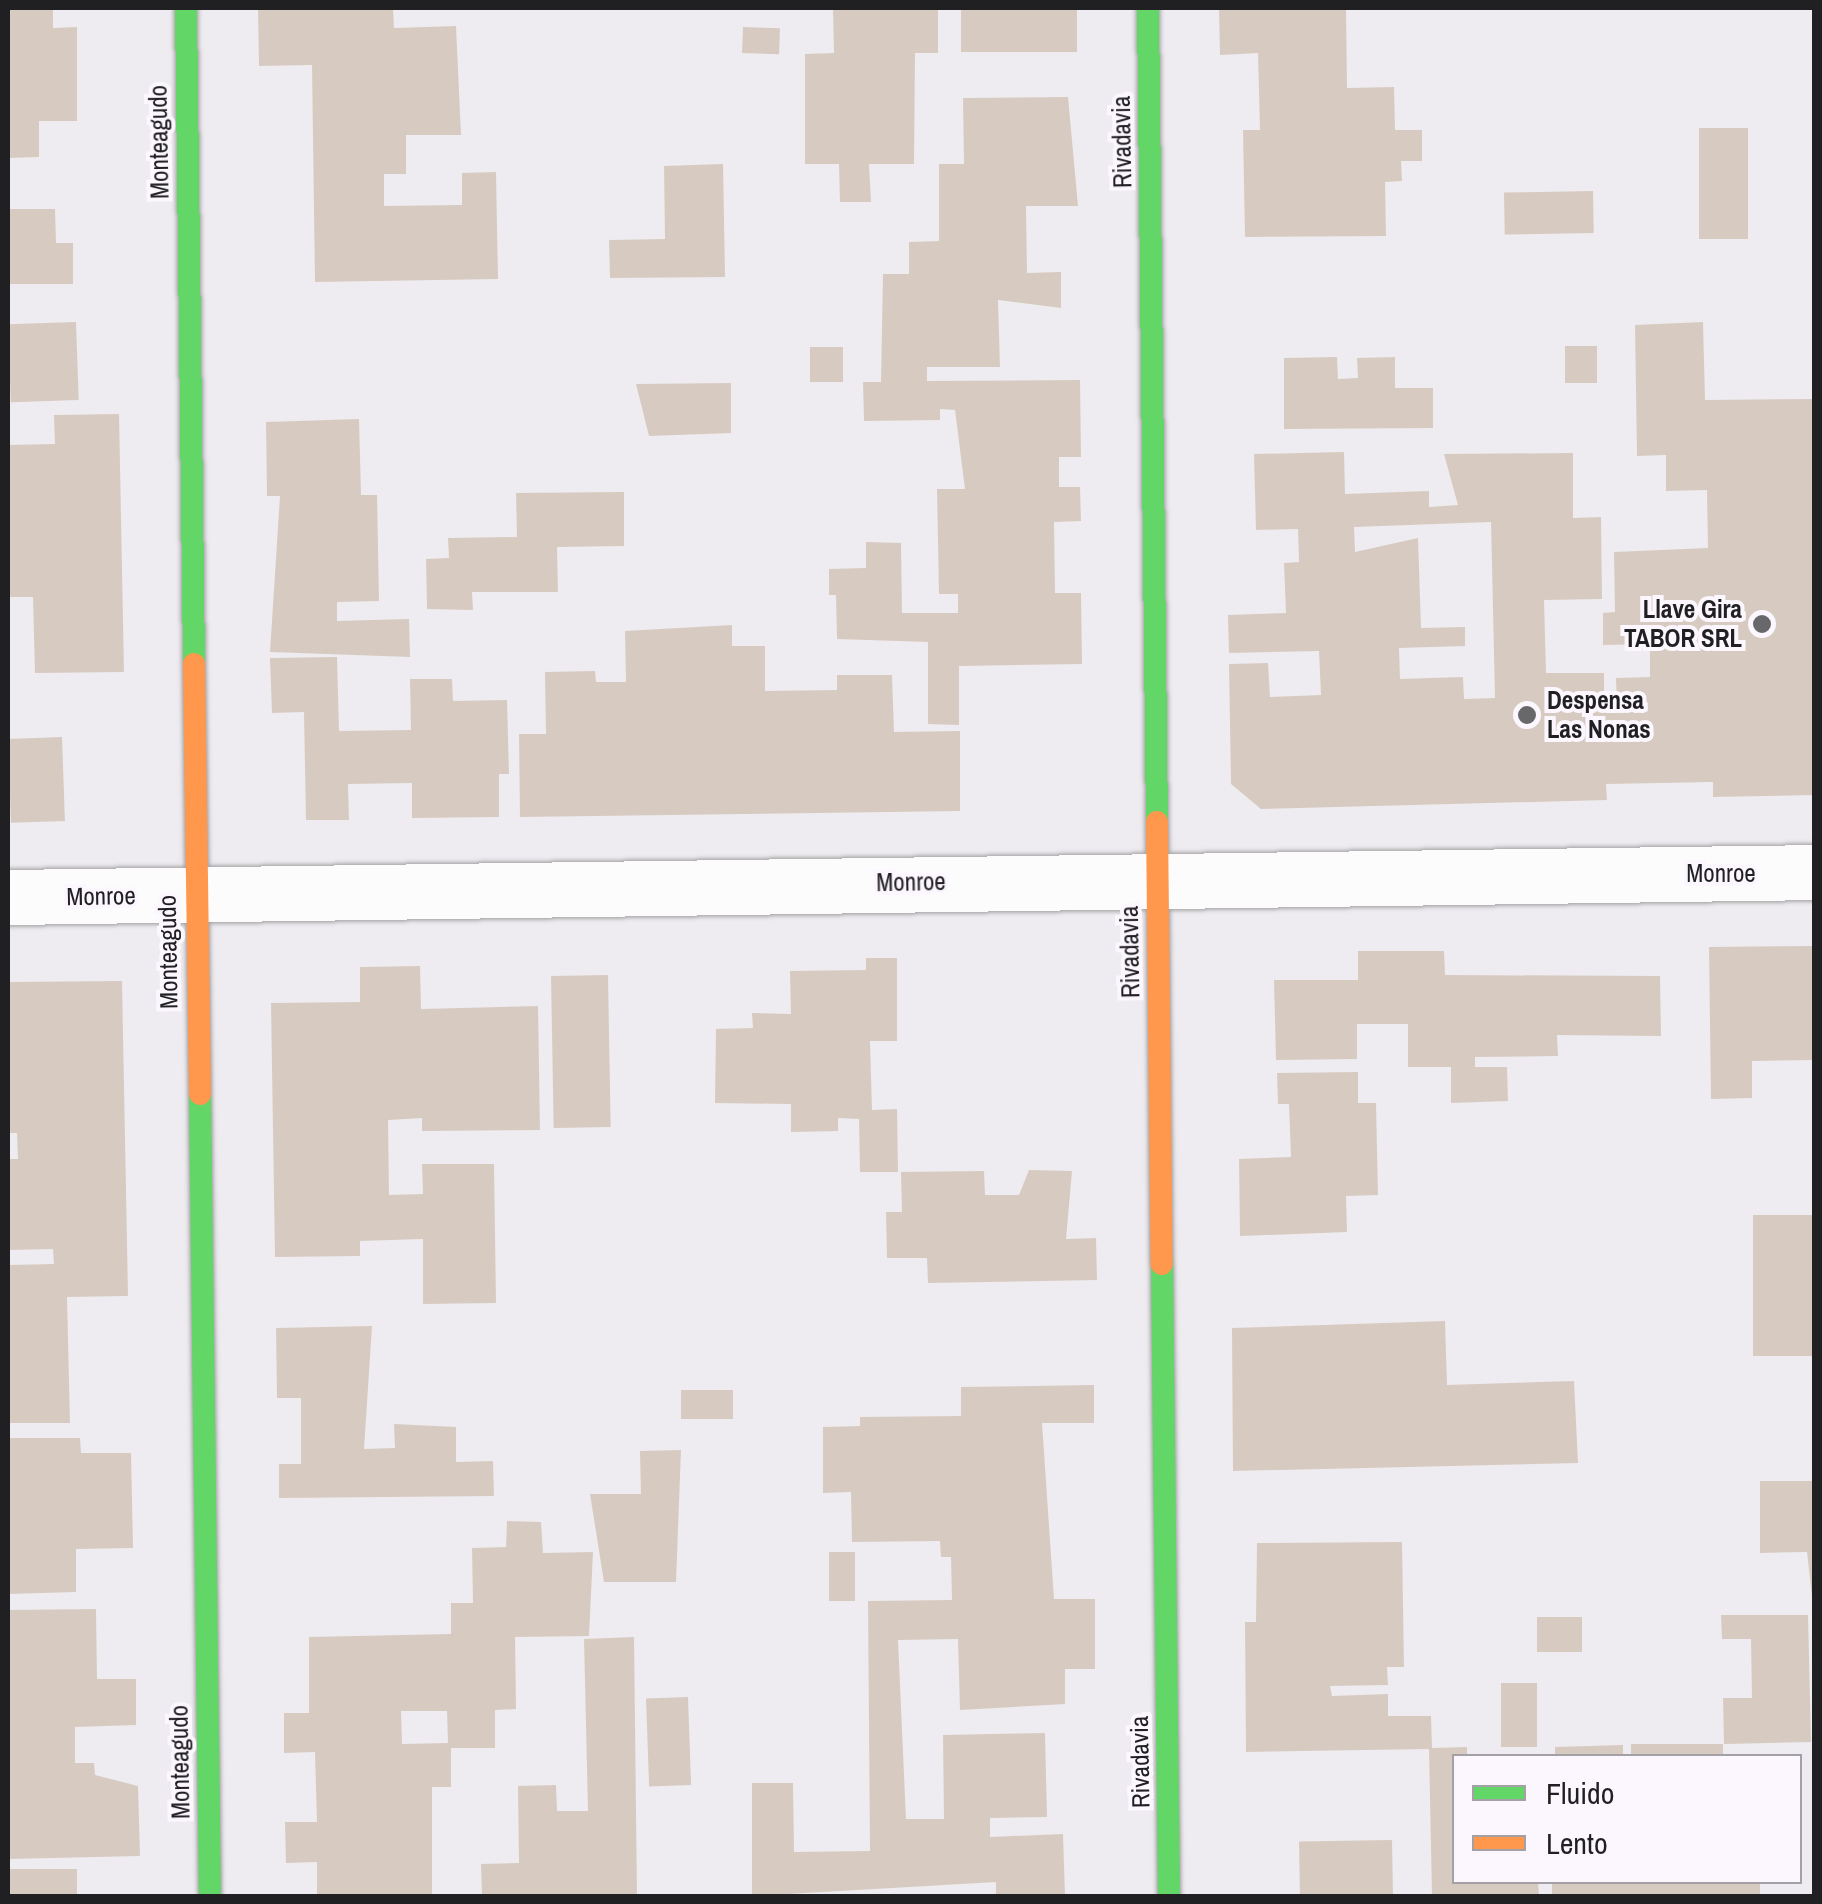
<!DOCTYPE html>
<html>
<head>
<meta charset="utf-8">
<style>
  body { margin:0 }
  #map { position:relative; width:1822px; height:1904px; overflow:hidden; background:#eeecf0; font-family:"Archivo Narrow",sans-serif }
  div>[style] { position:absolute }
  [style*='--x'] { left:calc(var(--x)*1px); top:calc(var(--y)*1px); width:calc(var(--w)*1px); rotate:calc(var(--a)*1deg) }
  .building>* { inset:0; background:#d7cbc1; transform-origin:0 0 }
  .roads { filter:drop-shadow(0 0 2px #a4a2a5) drop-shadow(0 0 2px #a4a2a5) }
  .street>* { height:55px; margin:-27.5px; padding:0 27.5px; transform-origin:27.5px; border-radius:27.5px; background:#fcfcfd }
  .fast>* { height:22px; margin:-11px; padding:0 11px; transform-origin:11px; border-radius:11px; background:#63d668 }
  .slow>* { height:22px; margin:-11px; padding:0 11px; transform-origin:11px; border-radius:11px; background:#ff974d }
  .dots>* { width:28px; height:28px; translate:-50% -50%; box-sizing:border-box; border:5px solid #fcf7ff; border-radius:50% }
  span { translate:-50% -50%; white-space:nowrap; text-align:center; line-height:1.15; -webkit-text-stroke:8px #fcf7ff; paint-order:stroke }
  .street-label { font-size:25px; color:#201f21 }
  .poi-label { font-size:25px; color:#201f21; font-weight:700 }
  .right { translate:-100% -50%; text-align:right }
  .left { translate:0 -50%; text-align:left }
  .frame { position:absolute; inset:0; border:10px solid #201f21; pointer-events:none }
  .legend { position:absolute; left:1452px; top:1754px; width:350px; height:130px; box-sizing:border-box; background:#fcf7ff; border:2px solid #a4a1a6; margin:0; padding:12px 18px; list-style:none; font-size:30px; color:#201f21 }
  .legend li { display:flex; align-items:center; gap:20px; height:50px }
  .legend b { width:50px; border:2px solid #a4a1a6 }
</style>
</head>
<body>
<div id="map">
  <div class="building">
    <div style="clip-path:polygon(8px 8px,53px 8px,53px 28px,77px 27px,77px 121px,39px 121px,39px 157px,8px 158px)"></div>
    <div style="clip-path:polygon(258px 8px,393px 8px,394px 28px,456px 26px,461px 135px,406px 135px,406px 174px,384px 174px,384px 206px,462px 205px,462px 173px,496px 172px,498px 279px,315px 282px,312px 65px,259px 66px)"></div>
    <div style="clip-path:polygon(833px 8px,938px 8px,938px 53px,915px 53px,914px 164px,869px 164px,871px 202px,840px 202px,839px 164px,805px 164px,805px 54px,834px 53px)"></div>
    <div style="left:961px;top:8px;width:116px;height:44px"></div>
    <div style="clip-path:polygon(1219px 8px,1346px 8px,1347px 88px,1394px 87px,1395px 130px,1422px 130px,1422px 161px,1401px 161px,1402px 181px,1385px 182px,1386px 236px,1245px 237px,1243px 130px,1260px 130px,1258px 53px,1220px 55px)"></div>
    <div style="left:743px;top:27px;width:37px;height:26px;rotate:2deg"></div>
    <div style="clip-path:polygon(1068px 97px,1078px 206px,1026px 206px,1027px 273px,1061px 272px,1061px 308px,998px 300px,1000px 367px,927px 367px,927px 381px,1080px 380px,1081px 457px,1059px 457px,1059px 487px,1080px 487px,1081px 521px,1054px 522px,1055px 593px,1081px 593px,1082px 664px,959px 666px,959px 725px,928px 724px,928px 642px,837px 639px,836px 595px,829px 595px,829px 569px,866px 568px,866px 542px,901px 543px,902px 613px,958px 613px,958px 594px,939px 594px,937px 489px,965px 489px,955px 410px,940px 409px,940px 420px,864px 421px,863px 382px,881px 382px,883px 274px,909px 274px,909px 242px,939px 241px,939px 164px,964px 164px,963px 98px)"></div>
    <div style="left:1748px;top:128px;width:111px;height:49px;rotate:90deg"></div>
    <div style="clip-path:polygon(723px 164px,725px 277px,610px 278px,609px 240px,665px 239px,664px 166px)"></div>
    <div style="left:1593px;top:191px;width:42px;height:89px;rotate:89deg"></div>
    <div style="clip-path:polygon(8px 209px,55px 209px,56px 243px,73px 243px,73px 284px,8px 284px)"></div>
    <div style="left:76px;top:322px;width:78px;height:68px;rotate:88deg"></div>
    <div style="clip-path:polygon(evenodd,1703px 322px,1705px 400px,1814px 399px,1814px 795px,1713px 797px,1713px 782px,1606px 784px,1607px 800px,1261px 809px,1231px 784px,1229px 664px,1268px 663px,1270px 697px,1321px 695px,1319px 651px,1229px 653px,1228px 615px,1286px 613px,1284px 563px,1299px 562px,1298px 529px,1256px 530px,1254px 454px,1344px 452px,1345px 494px,1429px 491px,1429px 507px,1458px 505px,1444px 454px,1573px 453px,1573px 518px,1601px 517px,1602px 599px,1544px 600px,1546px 673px,1604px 673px,1604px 705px,1617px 705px,1616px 678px,1650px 677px,1650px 644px,1603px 645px,1603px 613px,1615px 612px,1614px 552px,1708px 548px,1707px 490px,1666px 491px,1666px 455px,1637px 456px,1635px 325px,1703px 322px,1491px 522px,1495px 698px,1464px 699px,1463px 677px,1400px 679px,1399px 648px,1465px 646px,1465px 627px,1421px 628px,1418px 538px,1355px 552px,1354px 527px,1491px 522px)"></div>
    <div style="left:1565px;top:346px;width:32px;height:37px"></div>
    <div style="left:810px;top:347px;width:33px;height:35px"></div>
    <div style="clip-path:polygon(1337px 357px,1338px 379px,1358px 378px,1357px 358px,1395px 357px,1395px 388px,1433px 388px,1433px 428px,1284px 429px,1284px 358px)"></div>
    <div style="clip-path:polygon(731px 383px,731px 433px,649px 436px,636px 384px)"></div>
    <div style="clip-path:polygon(119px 414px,124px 672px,35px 673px,33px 597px,8px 597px,8px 445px,55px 444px,54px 415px)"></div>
    <div style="clip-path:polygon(359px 419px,361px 495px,377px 495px,379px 601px,337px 602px,337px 621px,409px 619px,410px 657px,270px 652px,280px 496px,267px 496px,266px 422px)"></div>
    <div style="clip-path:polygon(624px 492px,624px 546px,557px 547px,558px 592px,472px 592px,473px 610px,427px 609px,426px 559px,449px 558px,448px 538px,517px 537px,516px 493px)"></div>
    <div style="clip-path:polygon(732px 625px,732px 646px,765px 646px,765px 691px,837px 690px,837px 675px,892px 675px,894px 732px,960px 731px,960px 811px,520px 817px,519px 734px,546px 734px,545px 672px,595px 671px,596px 682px,626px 682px,625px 631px)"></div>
    <div style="clip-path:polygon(337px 657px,339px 731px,411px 730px,410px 679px,452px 679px,453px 701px,507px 700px,509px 774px,499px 774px,499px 817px,412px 818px,412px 783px,348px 784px,349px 820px,306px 820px,304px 712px,272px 713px,270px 658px)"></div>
    <div style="left:62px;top:737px;width:84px;height:54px;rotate:88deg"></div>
    <div style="clip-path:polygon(1814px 946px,1814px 1060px,1752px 1061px,1752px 1098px,1711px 1099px,1709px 947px)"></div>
    <div style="clip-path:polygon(1358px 951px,1444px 951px,1445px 975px,1660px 976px,1661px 1036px,1557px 1035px,1558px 1056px,1475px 1057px,1475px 1067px,1507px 1067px,1508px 1101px,1451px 1103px,1451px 1067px,1408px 1067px,1408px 1024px,1357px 1024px,1357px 1059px,1276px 1060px,1274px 980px,1358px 980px)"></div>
    <div style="clip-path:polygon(866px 958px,897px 958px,897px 1041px,870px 1041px,872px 1110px,897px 1109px,898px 1172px,860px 1172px,859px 1119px,838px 1118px,838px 1131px,791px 1132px,791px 1104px,715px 1103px,716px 1029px,753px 1028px,752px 1013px,791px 1014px,790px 971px,866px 970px)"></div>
    <div style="clip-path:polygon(420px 966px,421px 1009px,538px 1006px,540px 1130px,422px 1131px,422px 1118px,388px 1120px,389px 1195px,423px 1194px,422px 1164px,494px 1164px,496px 1303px,423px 1304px,423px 1239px,360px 1241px,360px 1256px,275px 1257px,271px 1003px,360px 1002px,360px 967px)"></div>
    <div style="left:608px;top:975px;width:152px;height:57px;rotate:89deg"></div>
    <div style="clip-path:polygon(122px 981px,128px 1296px,67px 1297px,70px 1423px,8px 1423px,8px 1265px,54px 1264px,53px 1249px,8px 1250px,8px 1159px,18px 1159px,17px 1133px,8px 1133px,10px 982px)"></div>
    <div style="clip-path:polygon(1358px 1072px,1358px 1103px,1376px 1103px,1378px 1195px,1346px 1196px,1347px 1232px,1240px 1236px,1239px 1159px,1291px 1157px,1289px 1104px,1278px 1104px,1277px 1073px)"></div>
    <div style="clip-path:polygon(1029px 1170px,1072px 1171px,1066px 1239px,1096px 1238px,1097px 1280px,928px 1283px,927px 1258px,887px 1258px,886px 1212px,902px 1212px,901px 1172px,984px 1171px,985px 1195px,1019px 1195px)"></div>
    <div style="left:1814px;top:1215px;width:141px;height:61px;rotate:90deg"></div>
    <div style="clip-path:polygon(1445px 1321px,1447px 1385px,1574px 1381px,1578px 1463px,1233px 1471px,1232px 1328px)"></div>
    <div style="clip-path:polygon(372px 1326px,364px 1449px,395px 1448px,394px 1424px,456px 1427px,456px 1462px,493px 1461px,494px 1496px,279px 1498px,279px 1464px,301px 1464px,301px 1398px,277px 1398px,276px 1328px)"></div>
    <div style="clip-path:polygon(1094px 1385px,1094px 1423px,1042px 1423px,1054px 1599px,1095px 1599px,1095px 1669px,1065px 1669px,1065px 1704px,960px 1710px,958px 1639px,898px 1640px,906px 1819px,944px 1819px,943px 1735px,1045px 1733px,1047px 1817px,990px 1818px,990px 1837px,1063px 1834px,1065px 1896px,996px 1896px,996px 1882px,752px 1896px,752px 1783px,793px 1783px,794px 1852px,870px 1851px,868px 1601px,952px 1600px,951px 1557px,941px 1557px,940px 1541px,852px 1542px,851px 1492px,823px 1493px,823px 1427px,860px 1426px,860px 1417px,961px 1416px,961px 1387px)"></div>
    <div style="left:681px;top:1390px;width:52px;height:29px"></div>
    <div style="clip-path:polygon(8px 1438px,80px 1438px,81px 1453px,131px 1453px,133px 1548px,76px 1549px,76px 1592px,8px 1594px)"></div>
    <div style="clip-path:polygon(681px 1450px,676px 1582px,604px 1582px,590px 1494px,641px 1494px,640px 1451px)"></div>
    <div style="clip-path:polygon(1760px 1481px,1814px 1481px,1814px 1614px,1807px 1552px,1760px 1553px)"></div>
    <div style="clip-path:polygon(evenodd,507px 1521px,541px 1522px,543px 1553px,593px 1552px,589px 1636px,515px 1637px,516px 1709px,495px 1710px,495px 1748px,451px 1748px,451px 1787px,432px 1787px,432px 1896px,317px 1896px,317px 1862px,286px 1863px,285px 1822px,317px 1822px,315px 1752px,284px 1753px,284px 1713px,309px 1713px,309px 1637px,451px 1634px,451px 1603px,473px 1603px,472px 1548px,506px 1547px,507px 1521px,401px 1711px,447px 1711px,448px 1743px,402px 1744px,401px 1711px)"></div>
    <div style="clip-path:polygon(1402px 1542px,1404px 1667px,1387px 1667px,1388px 1685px,1330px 1686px,1332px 1696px,1388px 1694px,1388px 1716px,1431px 1716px,1432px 1748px,1467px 1747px,1467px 1756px,1454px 1756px,1454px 1882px,1538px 1882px,1539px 1896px,1432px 1896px,1429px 1749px,1246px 1752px,1245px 1622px,1256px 1622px,1257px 1543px)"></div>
    <div style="left:829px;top:1552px;width:26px;height:49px"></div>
    <div style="clip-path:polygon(96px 1609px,97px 1679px,136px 1679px,136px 1725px,75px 1727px,75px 1763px,94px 1763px,95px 1775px,138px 1786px,140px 1856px,8px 1859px,8px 1610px)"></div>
    <div style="clip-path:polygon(1721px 1615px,1808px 1615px,1811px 1742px,1724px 1744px,1723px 1698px,1752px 1698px,1751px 1639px,1722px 1639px)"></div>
    <div style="left:1537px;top:1617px;width:45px;height:35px"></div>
    <div style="clip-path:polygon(634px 1637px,637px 1896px,482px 1896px,481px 1864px,519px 1863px,518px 1786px,556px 1785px,557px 1811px,588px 1811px,584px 1639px)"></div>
    <div style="left:1501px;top:1683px;width:36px;height:64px"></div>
    <div style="left:688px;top:1697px;width:88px;height:42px;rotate:88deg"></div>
    <div style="left:1723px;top:1744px;width:12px;height:92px;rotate:90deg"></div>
    <div style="clip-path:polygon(1623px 1745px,1623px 1756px,1555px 1756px,1555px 1747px)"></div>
    <div style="left:1392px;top:1840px;width:56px;height:93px;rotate:89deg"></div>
    <div style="left:77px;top:1869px;width:27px;height:69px;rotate:90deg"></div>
    <div style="left:1552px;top:1882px;width:208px;height:14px"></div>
  </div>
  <div class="roads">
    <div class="street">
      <div style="--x:8;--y:897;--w:1806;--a:-0.79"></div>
    </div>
    <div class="fast">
      <div style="--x:186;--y:8;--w:656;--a:89.3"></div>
      <div style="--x:1148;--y:8;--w:814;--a:89.37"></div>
      <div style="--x:200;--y:1094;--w:802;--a:89.29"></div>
      <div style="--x:1162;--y:1264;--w:632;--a:89.37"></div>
    </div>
    <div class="slow">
      <div style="--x:194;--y:664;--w:430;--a:89.2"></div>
      <div style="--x:1157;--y:822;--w:442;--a:89.4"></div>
    </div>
  </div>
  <div class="dots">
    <div style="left:1762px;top:624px;background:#686769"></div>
    <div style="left:1527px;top:715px;background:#686769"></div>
  </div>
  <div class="street-label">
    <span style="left:159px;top:142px;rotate:-91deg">Monteagudo</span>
    <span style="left:1122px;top:142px;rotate:-91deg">Rivadavia</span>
    <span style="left:1721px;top:873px">Monroe</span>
    <span style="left:911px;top:882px;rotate:-1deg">Monroe</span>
    <span style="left:101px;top:896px;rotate:-1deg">Monroe</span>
    <span style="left:168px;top:952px;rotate:-91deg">Monteagudo</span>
    <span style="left:1130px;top:952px;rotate:-91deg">Rivadavia</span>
    <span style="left:180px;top:1762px;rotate:-91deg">Monteagudo</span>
    <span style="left:1140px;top:1762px;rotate:-91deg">Rivadavia</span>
  </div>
  <div class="poi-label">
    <span class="right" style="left:1742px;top:624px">Llave Gira<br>TABOR SRL</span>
    <span class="left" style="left:1547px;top:715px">Despensa<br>Las Nonas</span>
  </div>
  <div class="frame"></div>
  <ul class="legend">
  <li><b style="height:12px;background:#63d668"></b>Fluido</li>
  <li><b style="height:12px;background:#ff974d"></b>Lento</li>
  </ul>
</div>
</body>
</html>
